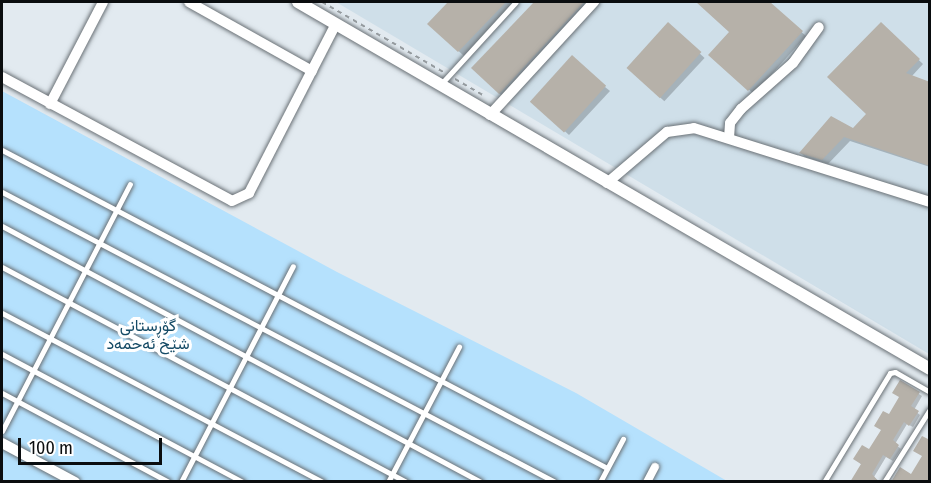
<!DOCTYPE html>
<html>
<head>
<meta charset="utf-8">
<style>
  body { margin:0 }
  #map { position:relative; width:931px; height:483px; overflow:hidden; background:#e2eaf0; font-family:"Fira Sans Condensed",Vazirmatn,sans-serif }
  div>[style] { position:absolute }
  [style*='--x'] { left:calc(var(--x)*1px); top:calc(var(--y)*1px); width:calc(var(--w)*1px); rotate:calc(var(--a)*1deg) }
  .built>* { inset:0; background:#cfdfe9 }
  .green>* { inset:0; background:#b5e1fd }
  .shadow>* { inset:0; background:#0003; transform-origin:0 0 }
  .building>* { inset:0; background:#b6b1a9; transform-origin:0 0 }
  .path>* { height:1.5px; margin-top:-0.75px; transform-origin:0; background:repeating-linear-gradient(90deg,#969ca0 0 4.5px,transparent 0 9px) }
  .roads { filter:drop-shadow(0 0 2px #6a7176) drop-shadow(0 0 2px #6a7176) }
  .service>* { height:5px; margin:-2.5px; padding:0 2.5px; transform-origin:2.5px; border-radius:2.5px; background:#fff }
  .pedestrian>* { height:8px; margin:-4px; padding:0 4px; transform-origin:4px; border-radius:4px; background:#fff }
  .minor>* { height:10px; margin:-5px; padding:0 5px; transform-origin:5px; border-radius:5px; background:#fff }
  .tertiary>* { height:12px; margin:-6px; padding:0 6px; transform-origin:6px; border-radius:6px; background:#fff }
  span { translate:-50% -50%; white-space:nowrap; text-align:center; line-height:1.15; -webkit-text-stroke:6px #fff; paint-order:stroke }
  .park-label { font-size:16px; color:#154b66 }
  .frame { position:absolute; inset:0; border:3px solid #0a0d0f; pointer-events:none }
  .scale { position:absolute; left:18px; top:438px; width:144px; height:27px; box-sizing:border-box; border:3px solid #0a0d0f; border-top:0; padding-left:8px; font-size:18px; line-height:21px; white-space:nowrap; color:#0a0d0f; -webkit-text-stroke:4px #fff; paint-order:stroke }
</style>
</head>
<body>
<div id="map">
  <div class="built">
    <div style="clip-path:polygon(336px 2px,929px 2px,929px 354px)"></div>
  </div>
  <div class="green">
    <div style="clip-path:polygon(2px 91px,337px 272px,576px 393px,727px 481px,2px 481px)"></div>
  </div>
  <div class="shadow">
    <div style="clip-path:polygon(450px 2px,514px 2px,464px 56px,429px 24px)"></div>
    <div style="clip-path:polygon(536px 2px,587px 2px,584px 5px,587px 8px,504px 98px,473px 68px)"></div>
    <div style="clip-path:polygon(697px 2px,768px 2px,806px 36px,754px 94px,715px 60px,731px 33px)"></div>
    <div style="left:668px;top:24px;width:50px;height:59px;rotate:43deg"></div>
    <div style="clip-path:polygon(881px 24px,923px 64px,912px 76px,930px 83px,930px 167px,850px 141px,828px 164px,805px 157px,801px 153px,854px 130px,868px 114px)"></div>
    <div style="clip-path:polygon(605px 87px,610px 91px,569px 135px,536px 105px)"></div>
    <div style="clip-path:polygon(900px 382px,922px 396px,914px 410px,920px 415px,913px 427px,907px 424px,895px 444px,901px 449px,893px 461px,886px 457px,874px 477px,880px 482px,851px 482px,862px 465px,855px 459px,869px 451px,901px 398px)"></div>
  </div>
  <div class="building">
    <div style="clip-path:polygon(448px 2px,506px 2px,458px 52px,427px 24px)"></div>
    <div style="clip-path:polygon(534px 2px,584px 2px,499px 94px,471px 68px)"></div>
    <div style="clip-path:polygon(696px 2px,770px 2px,803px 31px,748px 91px,708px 55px,729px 32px)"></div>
    <div style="left:668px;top:22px;width:45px;height:62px;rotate:42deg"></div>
    <div style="clip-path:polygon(881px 22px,920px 59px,906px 73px,930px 82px,930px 166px,844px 137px,822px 160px,799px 153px,831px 116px,853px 128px,866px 114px,827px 77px)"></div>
    <div style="left:572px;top:55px;width:46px;height:63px;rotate:42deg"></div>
    <div style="clip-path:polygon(900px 380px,920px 392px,911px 406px,919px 411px,909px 426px,904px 422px,893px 440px,899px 445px,890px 459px,883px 455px,872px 474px,879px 482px,850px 482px,861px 464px,853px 459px,862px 445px,869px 449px,881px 430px,874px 426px,883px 411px,889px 414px,899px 397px,892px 393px)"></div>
    <div style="clip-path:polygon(922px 436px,930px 440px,930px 482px,891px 482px,900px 467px,911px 474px,922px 456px,913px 451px)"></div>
  </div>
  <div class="path">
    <div style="--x:322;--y:2;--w:140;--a:30"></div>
    <div style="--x:455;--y:79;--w:34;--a:30"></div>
  </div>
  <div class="roads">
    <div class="service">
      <div style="--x:441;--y:84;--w:111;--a:-47.6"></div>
      <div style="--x:2;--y:150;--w:683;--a:27.73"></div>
      <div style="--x:2;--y:192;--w:624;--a:27.67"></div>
      <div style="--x:2;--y:226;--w:543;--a:28.12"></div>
      <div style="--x:2;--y:267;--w:459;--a:28"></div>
      <div style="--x:2;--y:313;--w:363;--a:27.8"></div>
      <div style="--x:2;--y:354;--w:273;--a:28"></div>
      <div style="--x:2;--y:393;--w:189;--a:28.1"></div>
      <div style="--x:2;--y:431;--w:278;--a:-62.6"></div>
      <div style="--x:181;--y:482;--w:243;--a:-62.6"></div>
      <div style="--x:388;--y:482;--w:153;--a:-62.3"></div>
      <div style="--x:600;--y:482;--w:49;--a:-61.9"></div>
      <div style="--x:824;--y:482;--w:127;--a:-58.8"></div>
      <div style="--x:890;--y:373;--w:5;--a:-11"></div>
      <div style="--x:895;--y:372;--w:40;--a:29.7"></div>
      <div style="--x:884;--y:482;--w:86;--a:-57.8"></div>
    </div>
    <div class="pedestrian">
      <div style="--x:647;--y:482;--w:17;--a:-62"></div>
    </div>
    <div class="minor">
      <div style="--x:189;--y:2;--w:141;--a:29.3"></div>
      <div style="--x:2;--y:77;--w:261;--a:28.3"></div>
      <div style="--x:232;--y:201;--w:19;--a:-25"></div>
      <div style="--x:249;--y:193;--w:190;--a:-62.8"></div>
      <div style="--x:50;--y:104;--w:115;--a:-62.5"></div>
      <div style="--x:490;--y:115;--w:154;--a:-47.4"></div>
      <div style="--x:729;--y:138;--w:15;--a:-86"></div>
      <div style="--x:730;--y:123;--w:18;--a:-52"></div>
      <div style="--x:741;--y:109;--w:69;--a:-41.5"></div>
      <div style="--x:793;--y:63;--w:44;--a:-54.2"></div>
      <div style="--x:607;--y:183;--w:79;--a:-40.4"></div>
      <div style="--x:667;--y:132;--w:27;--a:-8"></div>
      <div style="--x:694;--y:128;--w:247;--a:17.4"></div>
      <div style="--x:2;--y:443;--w:83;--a:28.1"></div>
    </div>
    <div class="tertiary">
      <div style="--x:298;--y:2;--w:731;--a:30.14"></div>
    </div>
  </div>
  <div class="park-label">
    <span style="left:148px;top:335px">گۆڕستانی<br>شێخ ئەحمەد</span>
  </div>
  <div class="frame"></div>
  <div class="scale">100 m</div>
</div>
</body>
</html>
